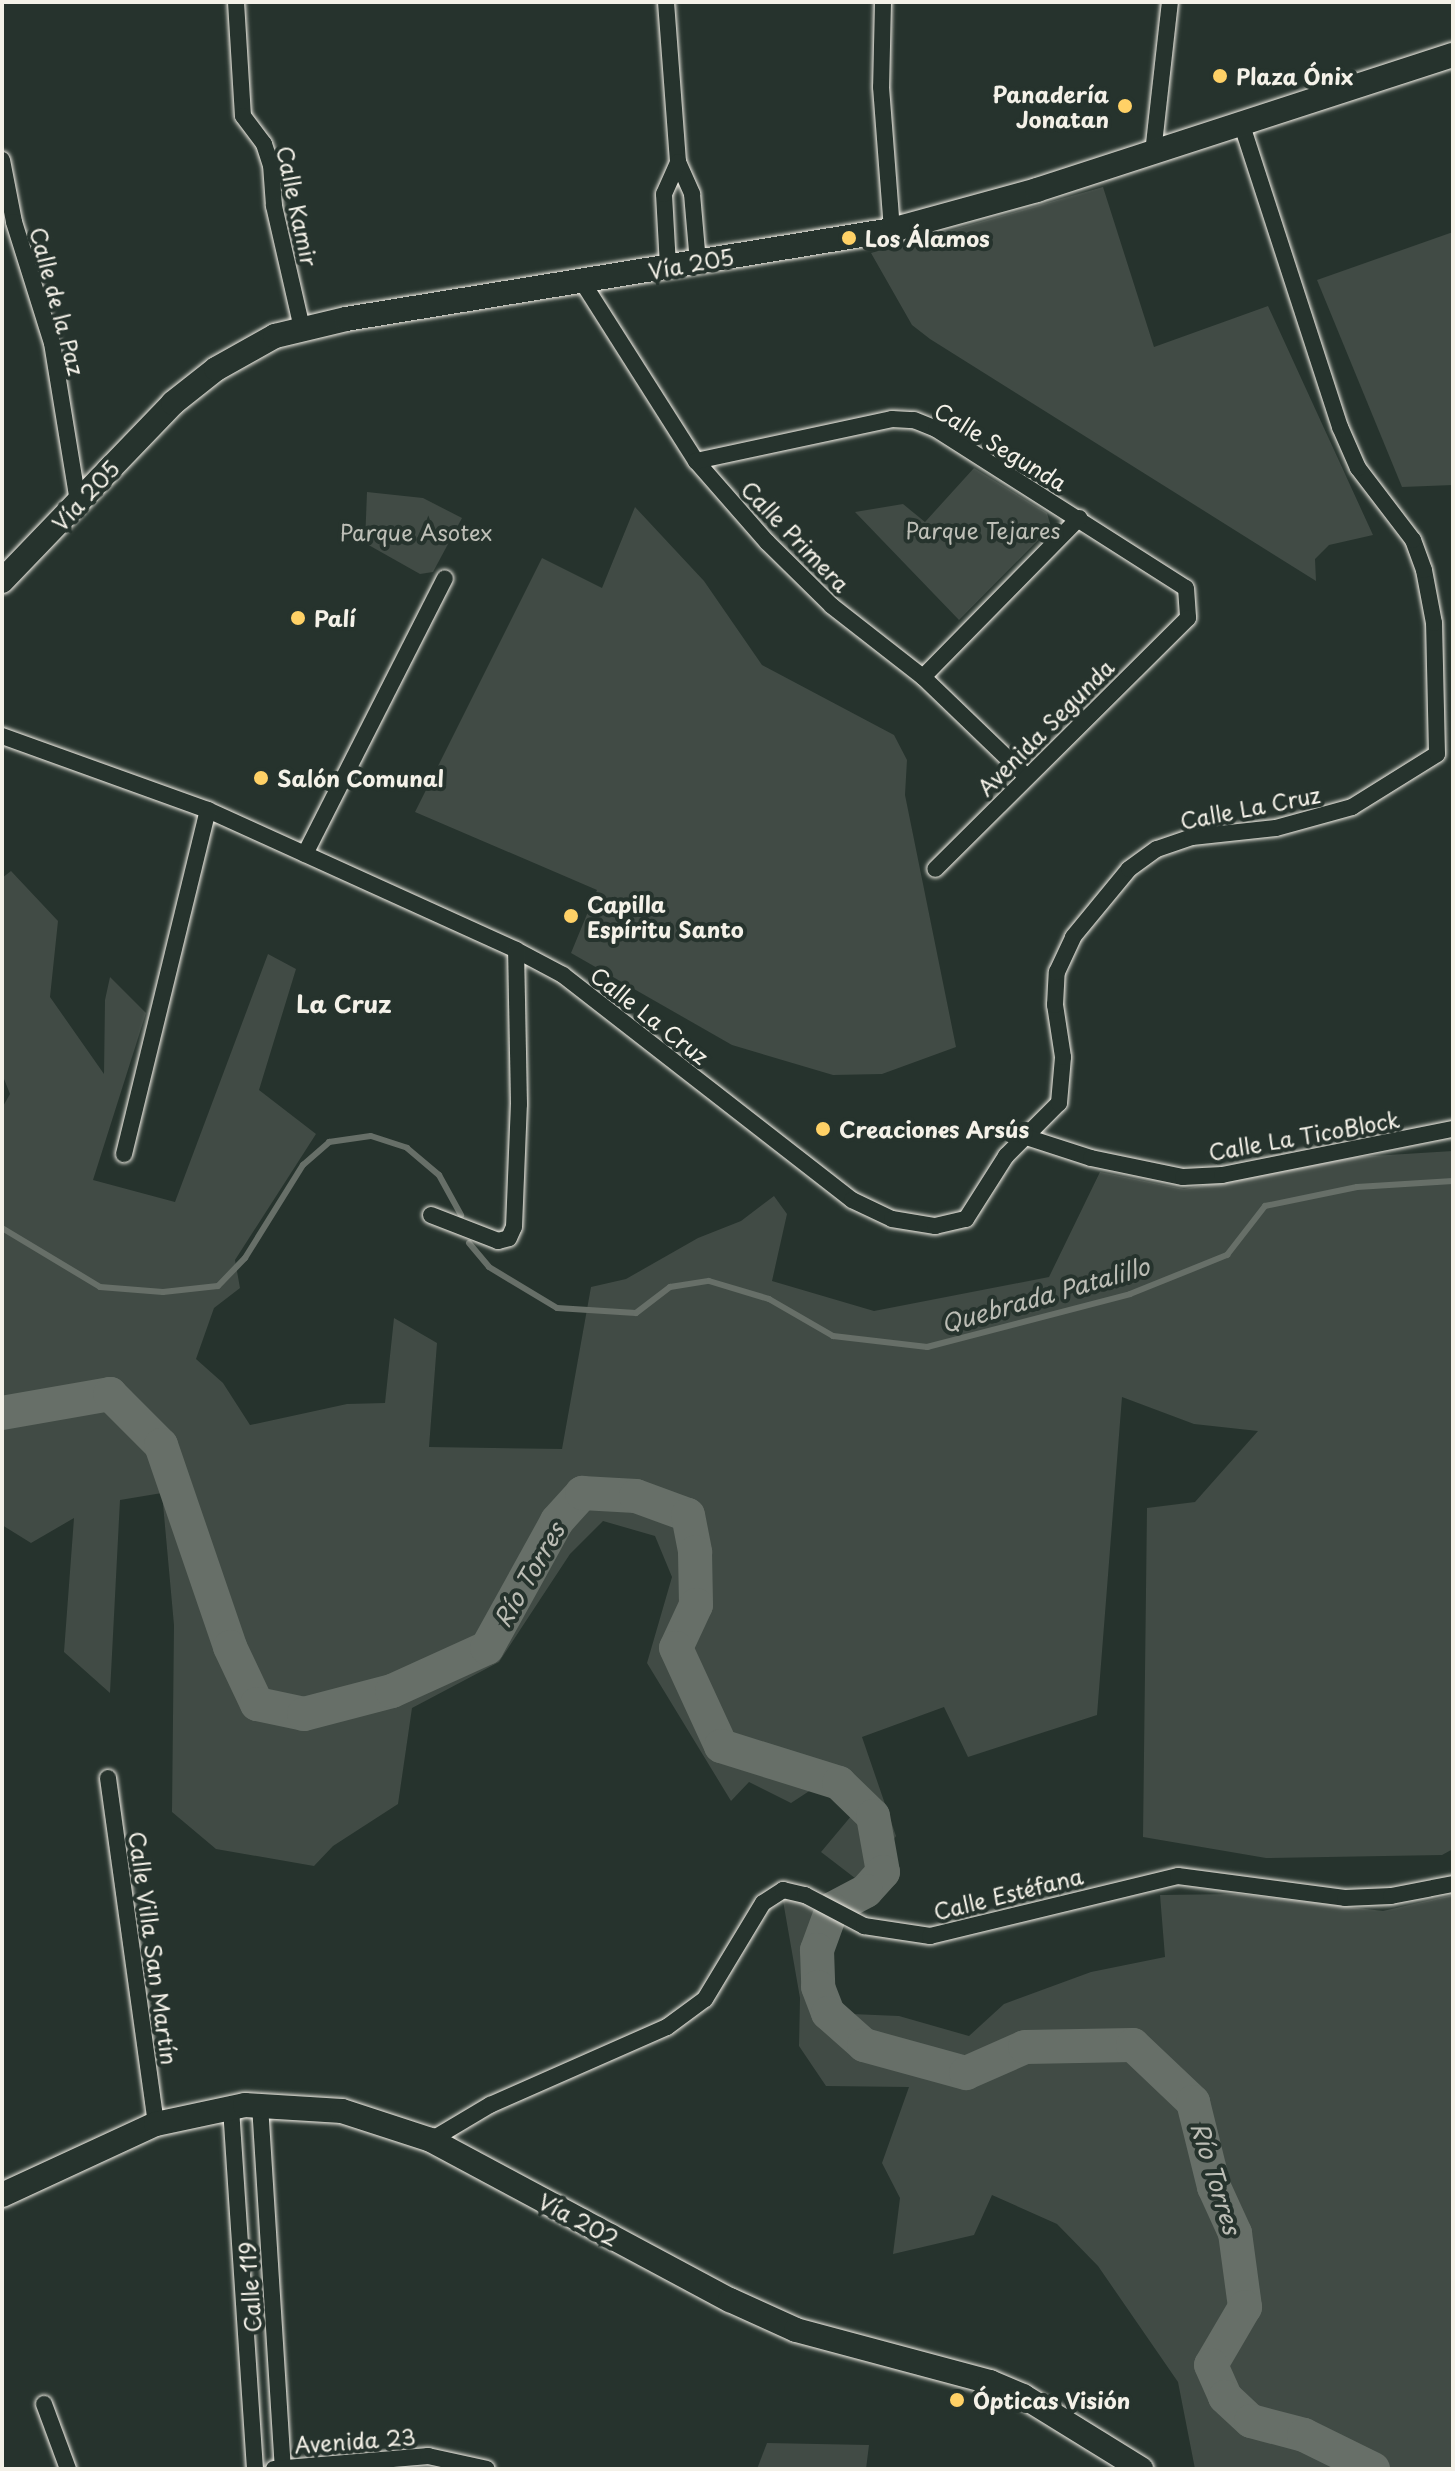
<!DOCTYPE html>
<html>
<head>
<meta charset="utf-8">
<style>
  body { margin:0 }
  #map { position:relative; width:1455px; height:2471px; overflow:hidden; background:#26332d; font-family:"Playpen Sans",sans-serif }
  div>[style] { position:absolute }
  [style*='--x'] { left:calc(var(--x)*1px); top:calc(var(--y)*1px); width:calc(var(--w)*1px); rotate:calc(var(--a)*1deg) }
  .green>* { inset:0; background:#414b45 }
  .stream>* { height:6px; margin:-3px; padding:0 3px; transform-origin:3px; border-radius:3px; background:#676f68 }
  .river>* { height:34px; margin:-17px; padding:0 17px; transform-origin:17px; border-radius:17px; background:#676f68 }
  .roads { filter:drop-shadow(0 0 2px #f4f1e8) drop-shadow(0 0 2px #f4f1e8) }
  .minor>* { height:16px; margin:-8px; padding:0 8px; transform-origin:8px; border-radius:8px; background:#26332d }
  .secondary>* { height:24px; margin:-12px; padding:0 12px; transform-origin:12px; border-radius:12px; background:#26332d }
  .dots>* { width:22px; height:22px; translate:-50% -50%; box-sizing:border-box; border:4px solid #26332d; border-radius:50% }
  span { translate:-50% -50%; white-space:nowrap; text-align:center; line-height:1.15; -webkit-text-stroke:8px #26332d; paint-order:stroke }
  .poi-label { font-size:22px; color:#f4f1e8; font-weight:700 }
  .left { translate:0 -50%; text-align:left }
  .right { translate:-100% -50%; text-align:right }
  .street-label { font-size:22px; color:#f4f1e8 }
  .park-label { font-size:22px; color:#bebfb7 }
  .neighbourhood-label { font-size:24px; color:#f4f1e8; font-weight:700 }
  .water-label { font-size:24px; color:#bcbdb5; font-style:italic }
  .frame { position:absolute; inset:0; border:4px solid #f4f1e8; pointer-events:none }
</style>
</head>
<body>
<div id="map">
  <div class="green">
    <div style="clip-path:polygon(1103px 187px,1154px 347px,1268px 306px,1373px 535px,1329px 545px,1315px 559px,1316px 581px,930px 339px,912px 325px,871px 253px)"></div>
    <div style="clip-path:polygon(1453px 232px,1453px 485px,1402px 487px,1317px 280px)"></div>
    <div style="clip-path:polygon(974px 468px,1047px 513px,1051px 527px,959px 620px,855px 512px,903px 504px,925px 522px)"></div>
    <div style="clip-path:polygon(367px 492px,423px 498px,462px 518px,433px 572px,420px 574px,365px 543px)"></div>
    <div style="clip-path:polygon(635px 507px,704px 581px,762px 665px,894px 735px,907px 760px,905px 795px,956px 1047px,882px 1074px,833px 1075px,732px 1045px,571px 953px,597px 890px,415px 812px,542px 558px,602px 588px)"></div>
    <div style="clip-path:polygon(11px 871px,58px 921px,50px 997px,104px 1074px,105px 1000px,110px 977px,146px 1013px,93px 1180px,175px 1202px,268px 954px,296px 969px,259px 1090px,316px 1134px,235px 1260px,240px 1288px,214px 1308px,196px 1359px,223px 1383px,250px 1425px,347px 1404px,385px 1403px,394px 1318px,437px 1343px,429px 1447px,562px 1449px,591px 1287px,626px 1279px,698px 1238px,741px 1221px,774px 1196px,787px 1214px,772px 1281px,874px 1311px,1049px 1277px,1100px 1172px,1184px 1189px,1356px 1157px,1453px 1151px,1453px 1849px,1442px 1855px,1266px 1858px,1143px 1837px,1147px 1508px,1195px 1502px,1258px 1431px,1194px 1424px,1122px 1397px,1097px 1715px,968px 1757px,944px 1707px,862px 1737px,896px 1836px,864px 1885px,821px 1852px,852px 1815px,817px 1786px,791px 1803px,749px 1782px,731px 1801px,647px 1663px,672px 1577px,655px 1536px,603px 1521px,570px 1554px,499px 1662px,412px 1708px,398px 1804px,333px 1846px,314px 1866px,216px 1849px,172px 1812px,174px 1625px,162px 1493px,120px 1500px,110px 1693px,64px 1652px,74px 1518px,31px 1543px,2px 1525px,2px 1108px,10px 1094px,2px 1074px,2px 878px)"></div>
    <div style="clip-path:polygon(1238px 1894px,1383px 1911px,1453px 1895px,1453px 2469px,1195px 2469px,1178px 2382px,1098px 2266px,1057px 2224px,992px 2195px,974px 2235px,893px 2254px,900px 2198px,882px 2163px,909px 2087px,826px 2086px,799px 2046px,800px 1998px,782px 1895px,817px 1901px,828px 2013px,899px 2016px,969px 2036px,1004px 2004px,1091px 1972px,1165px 1957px,1160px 1895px)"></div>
    <div style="clip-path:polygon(767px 2443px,869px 2445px,866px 2469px,757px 2469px)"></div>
  </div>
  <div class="stream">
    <div style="--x:2;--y:1228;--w:114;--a:31"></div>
    <div style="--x:100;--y:1287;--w:63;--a:4.5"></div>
    <div style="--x:163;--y:1292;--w:55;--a:-6.2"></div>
    <div style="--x:218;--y:1286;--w:39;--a:-46"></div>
    <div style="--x:245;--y:1258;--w:110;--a:-58.1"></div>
    <div style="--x:303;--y:1165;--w:35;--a:-41"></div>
    <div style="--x:329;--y:1142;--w:42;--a:-8.1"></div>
    <div style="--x:371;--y:1136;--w:38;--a:18"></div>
    <div style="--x:407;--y:1148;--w:42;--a:40.2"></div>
    <div style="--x:439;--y:1175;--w:46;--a:61.2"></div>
    <div style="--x:469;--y:1243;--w:31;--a:50"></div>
    <div style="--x:489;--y:1267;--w:79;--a:31.1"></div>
    <div style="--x:557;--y:1308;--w:79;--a:3.6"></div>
    <div style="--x:636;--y:1313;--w:43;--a:-37.4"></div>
    <div style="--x:670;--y:1287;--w:39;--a:-9"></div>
    <div style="--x:709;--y:1281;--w:63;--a:16.7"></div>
    <div style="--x:769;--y:1299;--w:74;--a:30"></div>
    <div style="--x:833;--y:1336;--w:95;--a:6.7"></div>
    <div style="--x:927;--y:1347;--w:210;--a:-14.6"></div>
    <div style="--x:1130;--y:1294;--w:105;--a:-21.9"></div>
    <div style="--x:1227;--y:1255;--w:62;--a:-52.2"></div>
    <div style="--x:1265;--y:1206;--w:94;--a:-11.7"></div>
    <div style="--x:1357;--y:1187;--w:96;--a:-3.6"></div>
  </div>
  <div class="river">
    <div style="--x:2;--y:1413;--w:110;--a:-10"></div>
    <div style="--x:110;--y:1394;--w:72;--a:45"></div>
    <div style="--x:161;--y:1445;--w:213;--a:71.1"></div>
    <div style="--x:230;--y:1647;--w:63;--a:64.7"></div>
    <div style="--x:257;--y:1704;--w:48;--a:12"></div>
    <div style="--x:304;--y:1714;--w:91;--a:-14.6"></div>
    <div style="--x:392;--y:1691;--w:104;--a:-24.4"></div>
    <div style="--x:487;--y:1648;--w:145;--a:-61.1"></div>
    <div style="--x:557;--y:1521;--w:38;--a:-48"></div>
    <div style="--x:582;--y:1493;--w:54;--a:3.2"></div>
    <div style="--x:636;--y:1496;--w:55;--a:20.1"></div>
    <div style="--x:688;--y:1515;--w:38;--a:79"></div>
    <div style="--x:695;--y:1552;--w:53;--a:88.9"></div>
    <div style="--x:696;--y:1605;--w:47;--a:114.9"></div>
    <div style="--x:676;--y:1648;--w:108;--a:65.3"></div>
    <div style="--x:721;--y:1746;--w:124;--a:17.4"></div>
    <div style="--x:839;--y:1783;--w:47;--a:44.1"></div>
    <div style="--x:873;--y:1816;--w:57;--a:79.9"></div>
    <div style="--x:883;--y:1872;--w:25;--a:132"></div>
    <div style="--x:866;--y:1891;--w:38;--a:152"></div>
    <div style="--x:832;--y:1909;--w:44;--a:110.1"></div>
    <div style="--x:817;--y:1950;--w:37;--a:88"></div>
    <div style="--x:818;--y:1987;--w:28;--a:69"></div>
    <div style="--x:828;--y:2013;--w:48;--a:41.6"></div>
    <div style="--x:864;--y:2045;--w:106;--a:15.4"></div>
    <div style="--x:966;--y:2073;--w:64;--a:-23.8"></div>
    <div style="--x:1025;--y:2047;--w:108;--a:-1.1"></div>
    <div style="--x:1133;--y:2045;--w:83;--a:43.5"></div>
    <div style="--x:1193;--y:2102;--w:88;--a:76.1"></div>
    <div style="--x:1214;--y:2187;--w:51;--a:65.5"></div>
    <div style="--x:1235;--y:2233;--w:75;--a:82.3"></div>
    <div style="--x:1245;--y:2307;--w:67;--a:120.4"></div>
    <div style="--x:1211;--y:2365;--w:35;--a:66"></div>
    <div style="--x:1225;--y:2397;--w:35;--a:43"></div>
    <div style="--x:1251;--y:2421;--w:55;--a:14.8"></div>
    <div style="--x:1304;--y:2435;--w:77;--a:26.2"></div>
  </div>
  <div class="roads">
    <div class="minor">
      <div style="--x:236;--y:2;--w:114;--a:86.5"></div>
      <div style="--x:243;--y:116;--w:35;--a:53"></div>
      <div style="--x:264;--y:144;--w:22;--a:72"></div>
      <div style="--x:271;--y:165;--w:41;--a:85.8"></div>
      <div style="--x:274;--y:206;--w:125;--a:77.1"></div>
      <div style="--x:666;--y:2;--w:160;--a:85.7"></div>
      <div style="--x:678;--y:162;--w:35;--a:66"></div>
      <div style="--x:692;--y:194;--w:68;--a:85"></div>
      <div style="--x:883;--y:2;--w:85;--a:91.3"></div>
      <div style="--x:881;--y:87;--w:143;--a:85.6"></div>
      <div style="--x:1153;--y:153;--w:152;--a:-83.6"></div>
      <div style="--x:2;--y:160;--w:63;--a:79"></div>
      <div style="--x:14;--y:222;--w:127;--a:72.6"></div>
      <div style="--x:52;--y:343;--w:160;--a:80.7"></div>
      <div style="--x:668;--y:266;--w:72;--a:-93.2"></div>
      <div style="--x:664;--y:194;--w:35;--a:-66"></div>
      <div style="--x:583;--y:283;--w:211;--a:57.6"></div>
      <div style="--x:696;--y:461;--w:108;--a:48.8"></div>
      <div style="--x:767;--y:542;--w:91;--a:44.6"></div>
      <div style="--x:832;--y:606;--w:115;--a:38"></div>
      <div style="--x:923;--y:677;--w:143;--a:43.9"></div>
      <div style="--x:696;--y:461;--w:200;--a:-12.1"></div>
      <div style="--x:892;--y:419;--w:22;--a:3"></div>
      <div style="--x:914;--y:420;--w:24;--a:22"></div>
      <div style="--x:936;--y:429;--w:296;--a:32.5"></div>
      <div style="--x:1186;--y:588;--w:30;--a:86"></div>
      <div style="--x:1188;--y:618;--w:356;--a:135.2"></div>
      <div style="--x:923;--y:677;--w:223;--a:-45.5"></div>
      <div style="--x:2;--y:736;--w:219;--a:19.8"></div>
      <div style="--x:208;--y:810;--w:338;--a:24.4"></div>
      <div style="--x:516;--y:950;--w:53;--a:28"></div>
      <div style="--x:563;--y:975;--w:366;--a:37.9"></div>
      <div style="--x:852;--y:1200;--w:44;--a:25.4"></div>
      <div style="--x:892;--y:1219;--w:44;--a:9.2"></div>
      <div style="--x:935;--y:1226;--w:32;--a:-13"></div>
      <div style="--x:966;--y:1219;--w:75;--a:-57.6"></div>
      <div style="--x:1006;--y:1156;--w:75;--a:-45"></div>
      <div style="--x:1059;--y:1103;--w:46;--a:-85"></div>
      <div style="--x:1063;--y:1057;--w:53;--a:-98.7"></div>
      <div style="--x:1055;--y:1005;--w:33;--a:-87"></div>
      <div style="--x:1057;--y:972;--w:38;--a:-65"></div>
      <div style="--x:1073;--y:937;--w:88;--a:-50.5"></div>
      <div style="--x:1129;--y:869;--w:34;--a:-36"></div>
      <div style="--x:1157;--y:849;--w:37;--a:-19"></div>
      <div style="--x:1192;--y:837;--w:84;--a:-6.1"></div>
      <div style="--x:1276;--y:828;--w:79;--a:-15.4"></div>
      <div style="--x:1352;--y:807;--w:100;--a:-31.9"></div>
      <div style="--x:1437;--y:754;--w:131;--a:-91.3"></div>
      <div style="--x:1434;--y:623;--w:54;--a:-100.7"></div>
      <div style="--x:1424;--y:570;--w:32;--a:-110"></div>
      <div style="--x:1413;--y:540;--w:91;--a:-127.4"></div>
      <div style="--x:1358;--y:468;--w:45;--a:-113.7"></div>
      <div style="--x:1340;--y:427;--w:318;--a:-108"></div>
      <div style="--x:305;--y:854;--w:309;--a:-63.1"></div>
      <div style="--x:1023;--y:1136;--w:71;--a:17.9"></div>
      <div style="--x:1091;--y:1158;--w:94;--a:11.7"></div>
      <div style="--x:1183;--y:1177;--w:39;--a:-3"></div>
      <div style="--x:1222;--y:1175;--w:236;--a:-11.3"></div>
      <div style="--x:124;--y:1154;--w:354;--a:-76.3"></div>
      <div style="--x:431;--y:1215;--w:72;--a:21.2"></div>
      <div style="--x:498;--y:1241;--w:11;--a:-15"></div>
      <div style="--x:509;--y:1238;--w:12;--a:-66"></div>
      <div style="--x:514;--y:1227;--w:123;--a:-87.7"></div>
      <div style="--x:519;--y:1104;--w:154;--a:-91.1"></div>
      <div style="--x:108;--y:1778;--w:349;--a:82.1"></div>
      <div style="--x:260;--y:2105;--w:363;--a:86.4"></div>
      <div style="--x:231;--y:2108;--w:362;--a:86.2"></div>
      <div style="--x:431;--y:2140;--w:69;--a:-30.7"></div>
      <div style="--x:490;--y:2105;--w:193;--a:-23.8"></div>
      <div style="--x:667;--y:2027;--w:47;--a:-36.4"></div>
      <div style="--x:705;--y:1999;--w:112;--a:-58.9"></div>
      <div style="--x:763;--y:1903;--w:24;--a:-33"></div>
      <div style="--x:783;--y:1890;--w:23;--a:13"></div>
      <div style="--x:805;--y:1895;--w:67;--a:27.7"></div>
      <div style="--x:864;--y:1926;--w:67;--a:8.6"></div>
      <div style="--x:930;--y:1936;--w:255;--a:-13.6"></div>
      <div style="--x:1178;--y:1876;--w:168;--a:7.5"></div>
      <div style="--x:1345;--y:1898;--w:46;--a:-2.5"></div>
      <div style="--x:1391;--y:1896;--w:63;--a:-11"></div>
      <div style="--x:44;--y:2404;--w:69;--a:69.7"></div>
      <div style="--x:274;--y:2469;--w:155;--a:-4.8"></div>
      <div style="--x:428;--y:2456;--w:60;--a:12.4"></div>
    </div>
    <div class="secondary">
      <div style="--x:2;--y:581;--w:247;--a:-46.1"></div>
      <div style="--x:173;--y:403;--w:55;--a:-38.3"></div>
      <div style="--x:216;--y:369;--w:68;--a:-29.2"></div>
      <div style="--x:275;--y:336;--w:73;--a:-13.5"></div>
      <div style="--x:346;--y:319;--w:553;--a:-9.26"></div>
      <div style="--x:892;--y:230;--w:150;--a:-15.4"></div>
      <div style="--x:1037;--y:190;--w:437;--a:-18"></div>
      <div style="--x:2;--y:2195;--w:170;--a:-24.8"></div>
      <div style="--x:156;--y:2124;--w:91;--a:-12.1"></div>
      <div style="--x:245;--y:2105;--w:97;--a:3.5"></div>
      <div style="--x:342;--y:2111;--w:94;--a:18"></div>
      <div style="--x:431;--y:2140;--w:339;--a:28.2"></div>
      <div style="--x:730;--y:2300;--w:72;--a:24.4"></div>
      <div style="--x:796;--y:2330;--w:201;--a:15"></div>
      <div style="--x:990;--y:2382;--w:36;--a:23"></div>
      <div style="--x:1023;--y:2396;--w:139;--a:31.7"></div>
    </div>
  </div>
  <div class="dots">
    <div style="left:1220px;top:76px;background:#ffd166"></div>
    <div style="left:1125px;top:106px;background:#ffd166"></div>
    <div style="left:849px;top:238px;background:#ffd166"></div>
    <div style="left:298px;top:618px;background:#ffd166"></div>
    <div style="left:261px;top:778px;background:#ffd166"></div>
    <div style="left:571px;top:916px;background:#ffd166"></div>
    <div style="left:823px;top:1129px;background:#ffd166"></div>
    <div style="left:957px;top:2400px;background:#ffd166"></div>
  </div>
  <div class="poi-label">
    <span class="left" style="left:1236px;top:76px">Plaza Ónix</span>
    <span class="right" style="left:1109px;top:106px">Panadería<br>Jonatan</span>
    <span class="left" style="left:865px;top:238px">Los Álamos</span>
    <span class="left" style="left:314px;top:618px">Palí</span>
    <span class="left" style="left:277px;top:778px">Salón Comunal</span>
    <span class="left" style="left:587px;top:916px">Capilla<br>Espíritu Santo</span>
    <span class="left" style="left:839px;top:1129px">Creaciones Arsús</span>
    <span class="left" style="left:973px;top:2400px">Ópticas Visión</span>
  </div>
  <div class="street-label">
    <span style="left:298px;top:206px;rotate:78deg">Calle Kamir</span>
    <span style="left:691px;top:263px;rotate:-10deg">Vía 205</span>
    <span style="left:58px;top:301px;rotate:75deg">Calle de la Paz</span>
    <span style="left:1001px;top:446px;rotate:31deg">Calle Segunda</span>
    <span style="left:85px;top:495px;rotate:-47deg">Vía 205</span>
    <span style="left:796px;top:536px;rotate:46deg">Calle Primera</span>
    <span style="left:1045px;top:727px;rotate:-45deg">Avenida Segunda</span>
    <span style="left:1250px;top:807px;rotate:-11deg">Calle La Cruz</span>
    <span style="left:650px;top:1015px;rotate:38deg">Calle La Cruz</span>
    <span style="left:1304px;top:1135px;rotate:-10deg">Calle La TicoBlock</span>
    <span style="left:1008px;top:1893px;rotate:-14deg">Calle Estéfana</span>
    <span style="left:154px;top:1948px;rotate:82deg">Calle Villa San Martín</span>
    <span style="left:579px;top:2219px;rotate:28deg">Vía 202</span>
    <span style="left:249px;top:2287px;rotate:-94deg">Calle 119</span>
    <span style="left:355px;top:2440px;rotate:-4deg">Avenida 23</span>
  </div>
  <div class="park-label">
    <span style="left:983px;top:530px">Parque Tejares</span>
    <span style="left:416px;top:532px">Parque Asotex</span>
  </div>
  <div class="neighbourhood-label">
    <span style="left:344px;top:1004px">La Cruz</span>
  </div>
  <div class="water-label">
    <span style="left:1045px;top:1295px;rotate:-16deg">Quebrada Patalillo</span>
    <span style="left:529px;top:1575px;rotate:-60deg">Río Torres</span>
    <span style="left:1216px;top:2178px;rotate:73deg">Río Torres</span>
  </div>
  <div class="frame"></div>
</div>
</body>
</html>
